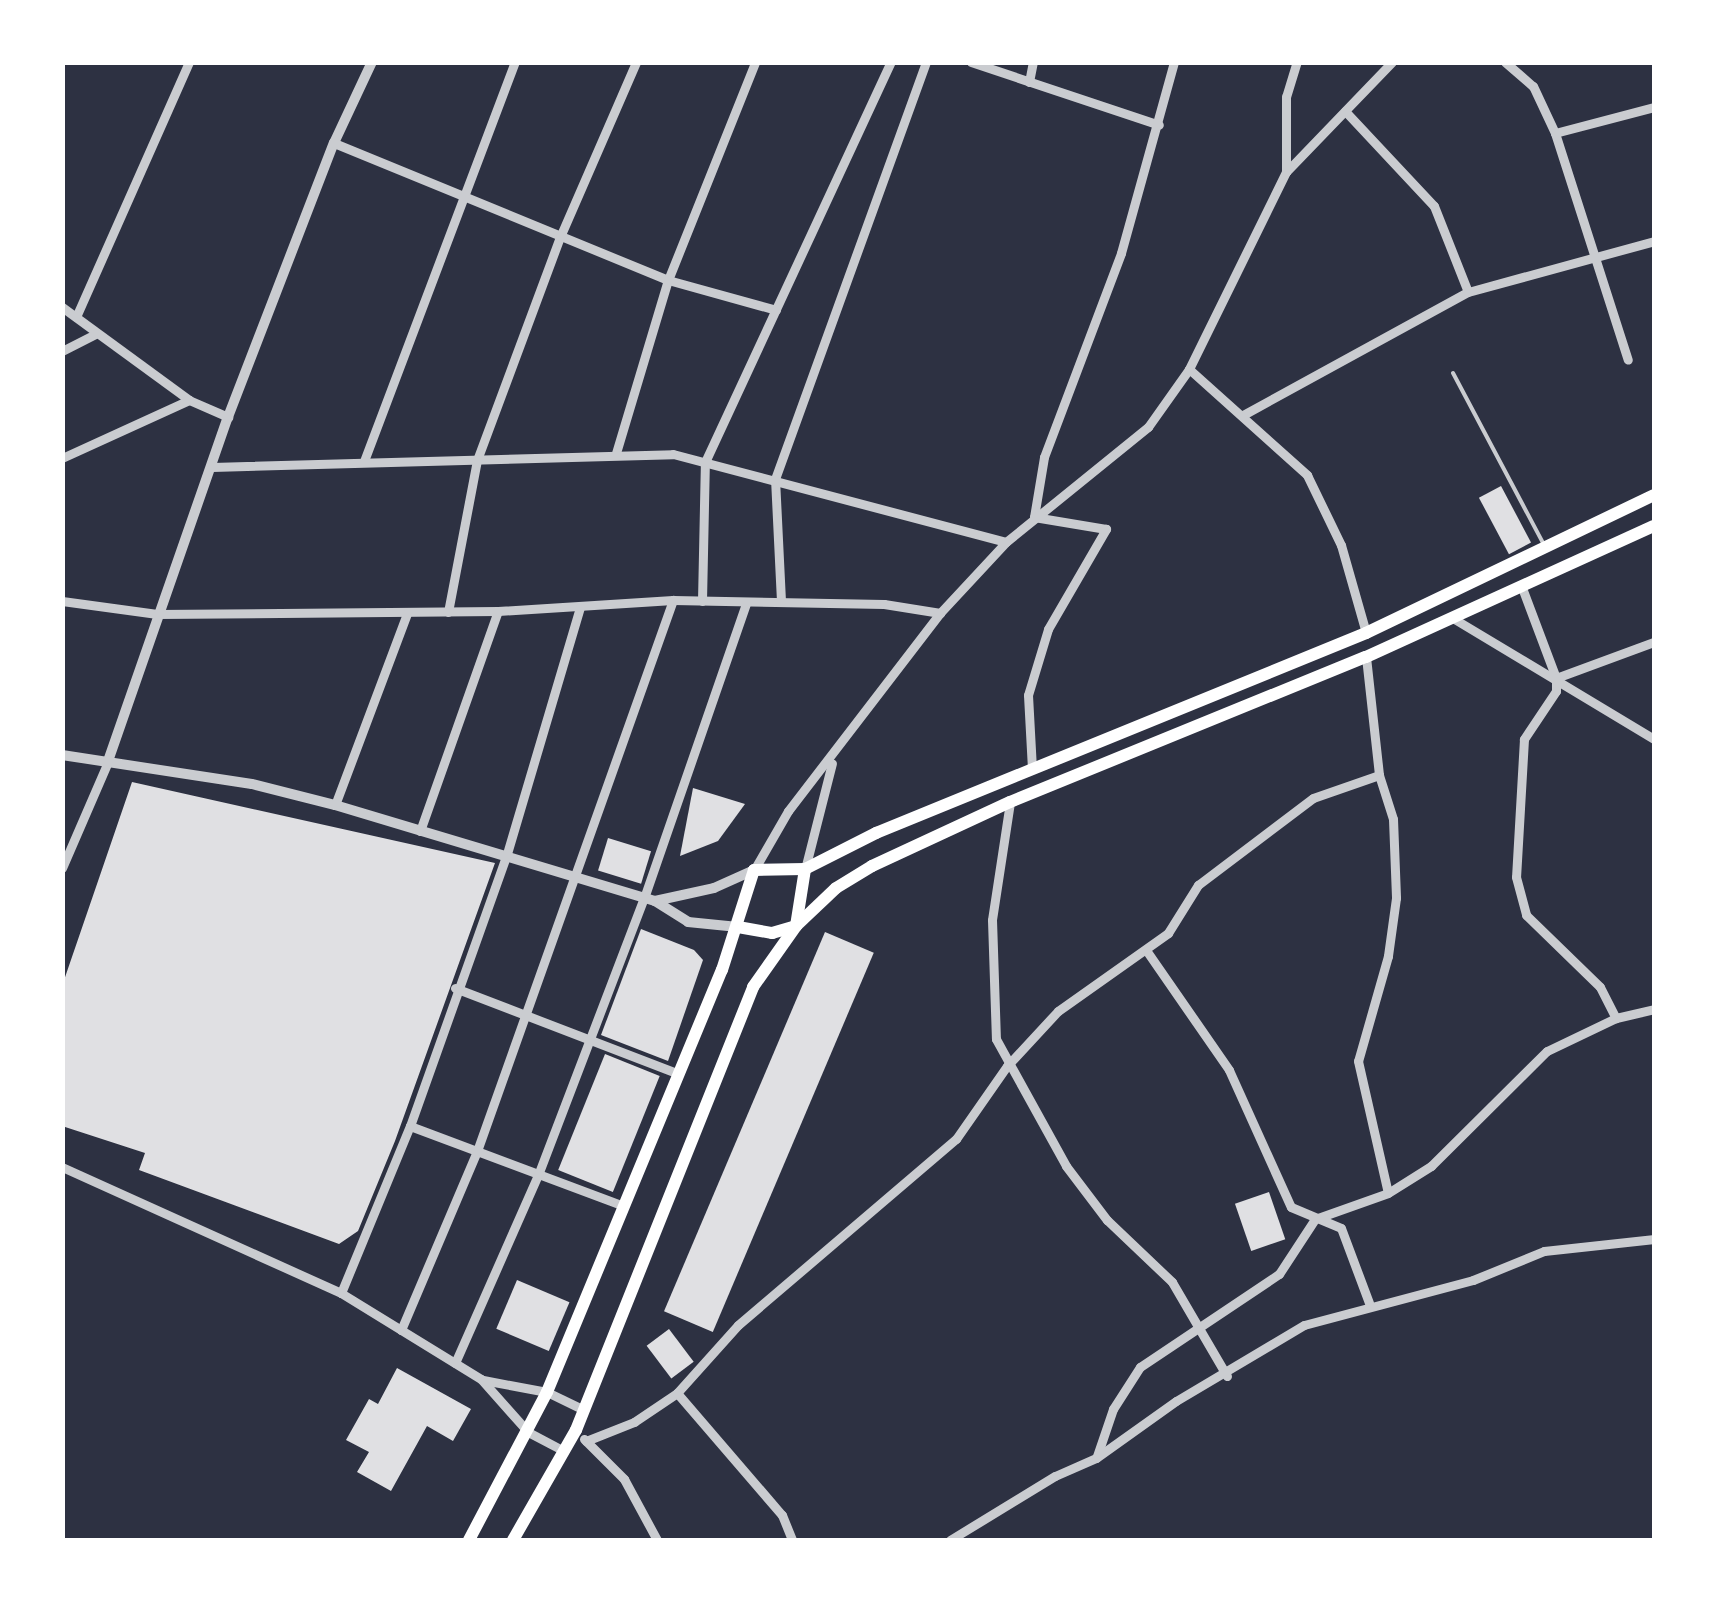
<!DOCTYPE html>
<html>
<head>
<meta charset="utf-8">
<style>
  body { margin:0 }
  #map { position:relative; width:1717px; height:1603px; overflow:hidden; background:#2d3142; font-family:"Archivo Narrow",sans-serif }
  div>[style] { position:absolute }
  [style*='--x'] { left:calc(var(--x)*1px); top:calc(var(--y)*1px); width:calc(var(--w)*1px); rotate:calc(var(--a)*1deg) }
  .building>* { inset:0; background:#e0e0e3; transform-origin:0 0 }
  .service>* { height:4px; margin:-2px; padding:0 2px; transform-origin:2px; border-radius:2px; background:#caccd0 }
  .minor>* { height:9px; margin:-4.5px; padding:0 4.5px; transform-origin:4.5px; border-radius:4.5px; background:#caccd0 }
  .tertiary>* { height:10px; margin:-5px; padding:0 5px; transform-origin:5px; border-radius:5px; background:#caccd0 }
  .primary>* { height:12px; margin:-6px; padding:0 6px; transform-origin:6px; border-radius:6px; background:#fff }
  span { translate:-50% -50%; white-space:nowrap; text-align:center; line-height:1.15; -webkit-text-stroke:8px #fff; paint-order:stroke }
  .frame { position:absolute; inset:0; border:65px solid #fff; pointer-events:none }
</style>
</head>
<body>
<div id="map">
  <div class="building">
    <div style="left:1501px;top:486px;width:64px;height:25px;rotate:62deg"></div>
    <div style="clip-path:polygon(132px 782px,495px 863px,395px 1141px,358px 1231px,339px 1244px,139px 1170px,145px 1153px,62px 1126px,62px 986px)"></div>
    <div style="clip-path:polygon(693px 788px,745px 804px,718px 841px,680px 856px)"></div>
    <div style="left:608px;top:838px;width:45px;height:34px;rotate:17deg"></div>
    <div style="clip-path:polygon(641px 929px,694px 950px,703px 960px,668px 1061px,601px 1035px)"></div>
    <div style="left:825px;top:932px;width:53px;height:412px;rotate:23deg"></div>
    <div style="left:605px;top:1054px;width:59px;height:125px;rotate:22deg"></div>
    <div style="left:1269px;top:1192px;width:50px;height:36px;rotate:71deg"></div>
    <div style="left:517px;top:1280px;width:57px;height:53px;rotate:23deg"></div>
    <div style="left:669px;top:1329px;width:41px;height:28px;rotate:53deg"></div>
    <div style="clip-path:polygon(397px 1368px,471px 1409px,453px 1441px,427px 1426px,391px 1491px,357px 1472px,369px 1452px,346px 1440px,369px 1399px,378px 1404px)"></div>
  </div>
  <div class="service">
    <div style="--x:1453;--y:373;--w:192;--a:62.1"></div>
  </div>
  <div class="minor">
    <div style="--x:971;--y:62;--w:198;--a:18.5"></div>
    <div style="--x:1505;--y:62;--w:37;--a:41"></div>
    <div style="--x:1533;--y:86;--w:52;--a:64.9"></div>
    <div style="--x:1555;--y:133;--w:238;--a:72.2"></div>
    <div style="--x:1029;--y:82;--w:20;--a:-79"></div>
    <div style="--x:1345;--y:111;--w:130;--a:46.9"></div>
    <div style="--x:1434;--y:206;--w:92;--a:68.4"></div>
    <div style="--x:1555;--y:133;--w:102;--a:-14.7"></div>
    <div style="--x:334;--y:143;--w:361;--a:22.3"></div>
    <div style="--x:668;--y:280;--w:112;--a:15.5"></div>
    <div style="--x:1286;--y:172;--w:75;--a:-90"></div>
    <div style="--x:1286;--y:97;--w:37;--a:-73"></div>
    <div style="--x:62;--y:307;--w:157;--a:36.2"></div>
    <div style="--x:189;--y:400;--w:43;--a:23.6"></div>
    <div style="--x:76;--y:317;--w:279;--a:-66.1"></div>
    <div style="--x:62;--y:351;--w:38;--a:-27"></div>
    <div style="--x:1189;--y:369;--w:159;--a:41.9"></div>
    <div style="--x:1307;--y:475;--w:78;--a:64.1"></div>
    <div style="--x:1341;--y:545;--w:91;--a:74.1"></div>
    <div style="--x:1243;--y:415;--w:256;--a:-28.7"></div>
    <div style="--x:1468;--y:292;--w:193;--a:-15.3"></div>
    <div style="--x:616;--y:453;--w:181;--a:-73.3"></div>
    <div style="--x:668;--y:280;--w:235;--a:-68.2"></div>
    <div style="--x:62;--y:458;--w:140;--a:-24.5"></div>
    <div style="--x:364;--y:461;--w:427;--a:-69.3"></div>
    <div style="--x:212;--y:467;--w:461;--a:-1.6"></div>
    <div style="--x:673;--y:454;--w:344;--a:14.8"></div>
    <div style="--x:1034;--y:517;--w:61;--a:-80.5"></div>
    <div style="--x:1044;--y:457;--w:218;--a:-69.3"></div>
    <div style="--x:1121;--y:253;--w:198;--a:-74.5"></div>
    <div style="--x:1521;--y:585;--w:99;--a:69.4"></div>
    <div style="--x:1556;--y:678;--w:13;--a:90"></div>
    <div style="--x:1556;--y:691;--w:58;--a:123.7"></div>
    <div style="--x:1524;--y:739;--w:138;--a:93.3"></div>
    <div style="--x:1516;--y:877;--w:39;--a:75"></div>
    <div style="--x:1526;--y:915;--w:103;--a:44.2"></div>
    <div style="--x:1600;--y:987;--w:35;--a:63"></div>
    <div style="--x:62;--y:601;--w:96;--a:7.8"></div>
    <div style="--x:157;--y:614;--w:341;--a:-0.5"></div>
    <div style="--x:498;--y:611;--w:175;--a:-3.6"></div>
    <div style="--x:673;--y:600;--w:211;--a:1.1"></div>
    <div style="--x:884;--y:604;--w:57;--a:9.1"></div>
    <div style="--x:702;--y:601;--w:139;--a:-88.8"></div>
    <div style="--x:705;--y:462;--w:441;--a:-65.1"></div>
    <div style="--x:781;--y:601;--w:122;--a:-92.8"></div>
    <div style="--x:775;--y:479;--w:443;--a:-70.1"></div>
    <div style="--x:448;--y:612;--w:155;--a:-79.2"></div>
    <div style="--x:477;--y:460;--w:238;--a:-69.6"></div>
    <div style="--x:560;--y:237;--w:191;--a:-66.5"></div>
    <div style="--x:1451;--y:617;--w:237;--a:31"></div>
    <div style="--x:1366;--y:657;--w:119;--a:83.7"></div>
    <div style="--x:1379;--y:775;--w:46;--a:72.3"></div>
    <div style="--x:1393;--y:819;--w:79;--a:87.8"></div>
    <div style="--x:1396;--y:898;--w:59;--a:97.9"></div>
    <div style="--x:1388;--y:956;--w:109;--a:105.9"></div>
    <div style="--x:1358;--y:1061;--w:135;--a:77.2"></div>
    <div style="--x:1556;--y:678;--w:104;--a:-20.2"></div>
    <div style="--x:1032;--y:769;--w:74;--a:-93.1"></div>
    <div style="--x:1028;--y:695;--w:69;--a:-73.1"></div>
    <div style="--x:1048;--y:629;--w:116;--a:-59.9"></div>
    <div style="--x:1106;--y:529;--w:73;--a:-170.5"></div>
    <div style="--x:1010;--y:802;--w:119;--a:98.7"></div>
    <div style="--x:992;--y:920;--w:119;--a:88.1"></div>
    <div style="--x:996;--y:1039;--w:145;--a:61.1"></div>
    <div style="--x:1066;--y:1166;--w:68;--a:52.8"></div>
    <div style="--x:1107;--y:1220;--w:90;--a:43.6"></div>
    <div style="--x:1172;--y:1282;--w:109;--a:59.7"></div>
    <div style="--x:335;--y:805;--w:205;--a:-69.4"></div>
    <div style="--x:420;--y:831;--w:233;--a:-70.5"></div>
    <div style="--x:62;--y:868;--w:113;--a:-66.6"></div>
    <div style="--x:805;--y:869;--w:109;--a:-75.7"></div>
    <div style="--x:754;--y:870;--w:68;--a:-60"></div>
    <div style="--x:788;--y:811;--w:250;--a:-52.5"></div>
    <div style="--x:940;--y:613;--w:97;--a:-47.1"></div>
    <div style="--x:1006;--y:542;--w:183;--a:-39"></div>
    <div style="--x:1148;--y:427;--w:71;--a:-54.7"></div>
    <div style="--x:1189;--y:369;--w:220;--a:-63.8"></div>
    <div style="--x:1286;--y:172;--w:153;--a:-46.1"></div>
    <div style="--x:1146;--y:950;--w:146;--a:55.3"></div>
    <div style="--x:1229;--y:1070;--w:150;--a:65.7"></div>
    <div style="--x:1291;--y:1207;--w:54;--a:22.8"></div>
    <div style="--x:1341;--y:1228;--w:80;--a:69.5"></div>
    <div style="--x:455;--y:988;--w:240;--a:21"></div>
    <div style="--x:410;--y:1126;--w:228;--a:20.5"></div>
    <div style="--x:62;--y:1167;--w:306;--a:24.3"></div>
    <div style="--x:341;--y:1293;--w:164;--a:31.6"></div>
    <div style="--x:481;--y:1379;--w:71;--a:48.4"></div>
    <div style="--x:528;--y:1432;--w:41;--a:27.8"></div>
    <div style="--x:341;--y:1293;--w:181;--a:-67.6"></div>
    <div style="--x:410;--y:1126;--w:286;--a:-70.4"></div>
    <div style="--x:506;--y:857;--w:261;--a:-73.5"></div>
    <div style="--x:401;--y:1330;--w:194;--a:-67"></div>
    <div style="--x:477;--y:1151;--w:585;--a:-70.42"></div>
    <div style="--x:455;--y:1363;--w:206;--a:-66.2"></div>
    <div style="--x:538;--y:1175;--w:297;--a:-69.1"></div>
    <div style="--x:644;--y:898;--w:312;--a:-70.9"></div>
    <div style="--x:483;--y:1380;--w:65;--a:10.6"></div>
    <div style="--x:547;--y:1392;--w:41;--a:25.9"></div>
    <div style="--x:677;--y:1393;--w:161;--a:49.3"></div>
    <div style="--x:782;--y:1515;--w:27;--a:68"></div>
    <div style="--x:584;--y:1439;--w:57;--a:45"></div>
    <div style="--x:624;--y:1479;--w:69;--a:61.6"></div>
    <div style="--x:586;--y:1441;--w:52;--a:-21.6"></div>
    <div style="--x:634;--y:1422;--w:52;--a:-34"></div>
    <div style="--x:677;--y:1393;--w:91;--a:-48.1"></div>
    <div style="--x:738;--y:1325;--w:287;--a:-40.5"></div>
    <div style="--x:956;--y:1139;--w:89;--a:-55.1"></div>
    <div style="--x:1007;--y:1066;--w:75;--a:-47.2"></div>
    <div style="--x:1058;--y:1011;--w:135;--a:-35.3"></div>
    <div style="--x:1168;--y:933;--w:57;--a:-58"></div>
    <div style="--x:1198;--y:885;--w:144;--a:-37.1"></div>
    <div style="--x:1313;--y:798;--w:70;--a:-19.2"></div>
    <div style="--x:1097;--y:1456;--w:50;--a:-71.2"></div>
    <div style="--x:1113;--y:1409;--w:50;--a:-57.3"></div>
    <div style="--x:1140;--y:1367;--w:167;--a:-33.8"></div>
    <div style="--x:1279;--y:1274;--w:66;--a:-56.8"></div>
    <div style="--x:1315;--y:1219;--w:77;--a:-19.6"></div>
    <div style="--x:1388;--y:1193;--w:51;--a:-32.1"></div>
    <div style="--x:1431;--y:1166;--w:163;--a:-44.8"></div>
    <div style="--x:1547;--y:1051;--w:76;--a:-25.6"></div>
    <div style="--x:1616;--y:1018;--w:39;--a:-13"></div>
    <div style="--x:950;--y:1540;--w:123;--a:-31.4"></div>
    <div style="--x:1055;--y:1476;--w:45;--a:-23.7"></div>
    <div style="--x:1096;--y:1458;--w:98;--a:-35.5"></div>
    <div style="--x:1176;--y:1401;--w:149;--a:-30.7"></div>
    <div style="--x:1304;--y:1325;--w:175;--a:-14.9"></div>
    <div style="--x:1473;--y:1280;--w:77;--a:-22.2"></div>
    <div style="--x:1544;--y:1251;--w:111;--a:-6.2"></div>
  </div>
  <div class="tertiary">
    <div style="--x:62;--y:755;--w:192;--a:8.7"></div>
    <div style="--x:252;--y:784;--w:86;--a:14.2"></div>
    <div style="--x:335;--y:805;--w:334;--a:16.7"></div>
    <div style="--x:655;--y:901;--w:39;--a:32"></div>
    <div style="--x:688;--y:922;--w:50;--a:5.7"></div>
    <div style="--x:107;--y:764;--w:367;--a:-70.8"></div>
    <div style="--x:228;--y:417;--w:294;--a:-68.9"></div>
    <div style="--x:334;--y:143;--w:89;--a:-64.9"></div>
    <div style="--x:655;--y:901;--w:60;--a:-12.4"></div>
    <div style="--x:714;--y:888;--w:44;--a:-24.2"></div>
  </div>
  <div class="primary">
    <div style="--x:738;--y:927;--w:35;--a:10"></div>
    <div style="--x:772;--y:933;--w:25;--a:-16"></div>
    <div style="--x:796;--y:926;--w:55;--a:-43.5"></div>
    <div style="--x:836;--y:888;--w:42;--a:-31.4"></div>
    <div style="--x:872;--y:866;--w:152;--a:-24.9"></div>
    <div style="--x:1010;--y:802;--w:384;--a:-22.2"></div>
    <div style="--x:1366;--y:657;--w:316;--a:-24.5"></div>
    <div style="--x:469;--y:1540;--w:167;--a:-62.2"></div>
    <div style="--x:547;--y:1392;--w:457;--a:-67.5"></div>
    <div style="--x:722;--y:970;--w:105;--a:-72.3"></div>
    <div style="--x:754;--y:870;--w:51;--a:-1.1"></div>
    <div style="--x:805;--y:869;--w:80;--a:-26.9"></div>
    <div style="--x:876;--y:833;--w:529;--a:-22.2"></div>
    <div style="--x:1366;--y:633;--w:319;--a:-25.6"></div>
    <div style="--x:513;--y:1540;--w:127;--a:-60.2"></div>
    <div style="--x:576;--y:1430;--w:477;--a:-68.2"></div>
    <div style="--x:753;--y:987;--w:75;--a:-54.8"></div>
    <div style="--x:796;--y:926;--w:58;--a:-81"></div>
  </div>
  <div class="frame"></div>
</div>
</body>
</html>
